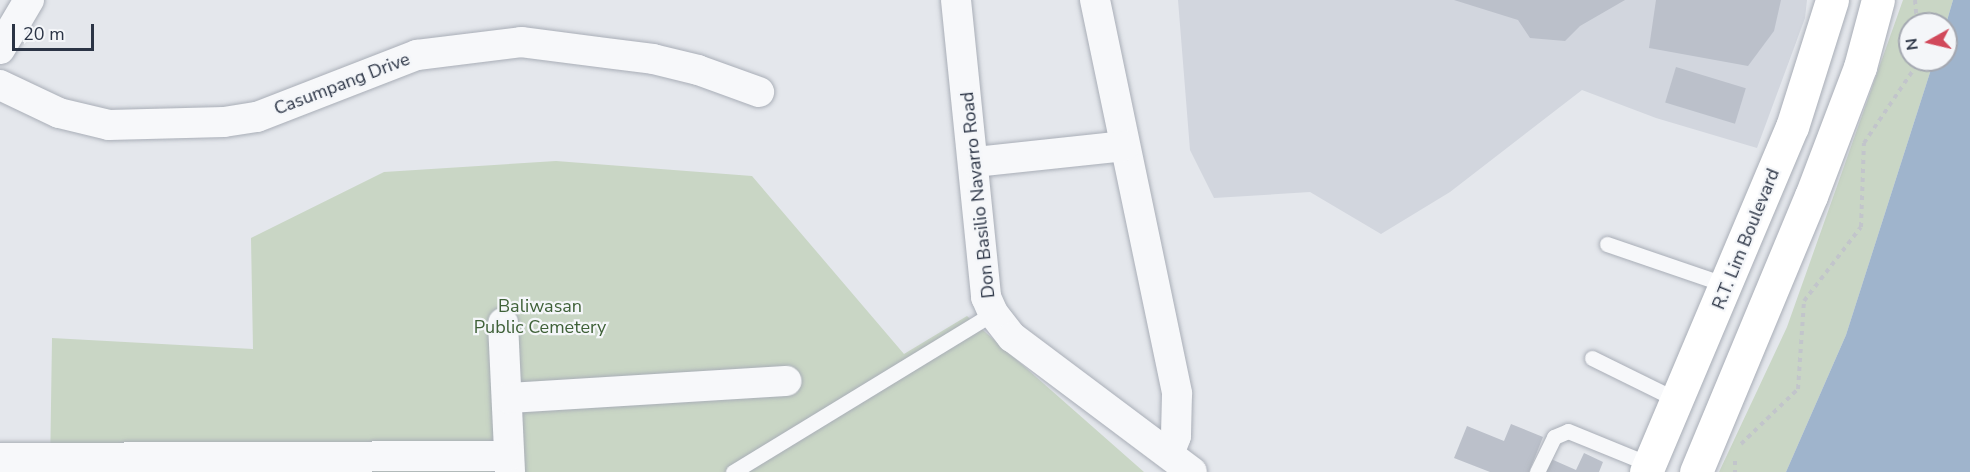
<!DOCTYPE html>
<html>
<head>
<meta charset="utf-8">
<style>
  body { margin:0 }
  #map { position:relative; width:1970px; height:472px; overflow:hidden; background:#e4e7ec; font-family:"Nunito Sans",sans-serif }
  div>[style] { position:absolute }
  [style*='--x'] { left:calc(var(--x)*1px); top:calc(var(--y)*1px); width:calc(var(--w)*1px); rotate:calc(var(--a)*1deg) }
  .built>* { inset:0; background:#d2d6de }
  .green>* { inset:0; background:#c9d6c5 }
  .water>* { inset:0; background:#9fb4cc }
  .building>* { inset:0; background:#bbc0ca; transform-origin:0 0 }
  .path>* { height:4px; margin-top:-2px; transform-origin:0; background:repeating-linear-gradient(90deg,#c2c5cb 0 4.5px,transparent 0 9px) }
  .roads { filter:drop-shadow(0 0 2px #a9aeb7) drop-shadow(0 0 2px #a9aeb7) }
  .service>* { height:15px; margin:-7.5px; padding:0 7.5px; transform-origin:7.5px; border-radius:7.5px; background:#f7f8fa }
  .minor>* { height:30px; margin:-15px; padding:0 15px; transform-origin:15px; border-radius:15px; background:#f7f8fa }
  .secondary>* { height:33px; margin:-16.5px; padding:0 16.5px; transform-origin:16.5px; border-radius:16.5px; background:#fff }
  span { translate:-50% -50%; white-space:nowrap; text-align:center; line-height:1.15; -webkit-text-stroke:4.5px #f4f6f9; paint-order:stroke }
  .street-label { font-size:18px; color:#2b3445 }
  .park-label { font-size:18px; color:#3f6138 }
  .north { position:absolute; left:1898px; top:12px; width:60px; height:60px; box-sizing:border-box; background:#f4f6f9; border:2px solid #a4a8b1; border-radius:50%; rotate:262deg; font-size:16px; font-weight:700; line-height:24px; text-align:center; color:#2b3445 }
  .north::after { content:''; display:block; margin:auto; width:21px; height:27px; background:#d1495b; clip-path:polygon(50% 0,100% 100%,50% 72%,0 100%) }
  .scale { position:absolute; left:12px; top:24px; width:82px; height:27px; box-sizing:border-box; border:3px solid #2b3445; border-top:0; padding-left:8px; font-size:18px; line-height:21px; white-space:nowrap; color:#2b3445; -webkit-text-stroke:4px #f4f6f9; paint-order:stroke }
</style>
</head>
<body>
<div id="map">
  <div class="built">
    <div style="clip-path:polygon(1178px 0,1807px 0,1805px 18px,1757px 148px,1656px 118px,1582px 90px,1450px 192px,1381px 234px,1310px 192px,1214px 198px,1190px 150px)"></div>
  </div>
  <div class="green">
    <div style="clip-path:polygon(1903px 0,1953px 0,1946px 24px,1910px 24px,1910px 60px,1934px 60px,1846px 335px,1786px 472px,1719px 472px,1787px 327px)"></div>
    <div style="clip-path:polygon(556px 161px,752px 176px,904px 354px,967px 316px,1144px 472px,50px 472px,52px 338px,253px 349px,251px 238px,384px 172px)"></div>
  </div>
  <div class="water">
    <div style="clip-path:polygon(1953px 0,1970px 0,1970px 472px,1786px 472px,1846px 335px,1934px 60px,1946px 60px,1946px 24px)"></div>
  </div>
  <div class="building">
    <div style="clip-path:polygon(1454px 0,1625px 0,1580px 26px,1565px 41px,1530px 38px,1518px 20px)"></div>
    <div style="clip-path:polygon(1656px 0,1781px 0,1774px 31px,1748px 66px,1649px 48px)"></div>
    <div style="left:1676px;top:67px;width:73px;height:37px;rotate:17deg"></div>
    <div style="clip-path:polygon(1511px 424px,1543px 437px,1529px 472px,1490px 472px,1454px 458px,1467px 426px,1504px 441px)"></div>
    <div style="clip-path:polygon(1584px 453px,1603px 462px,1599px 472px,1545px 472px,1551px 459px,1576px 470px)"></div>
  </div>
  <div class="path">
    <div style="--x:1915;--y:0;--w:24;--a:85"></div>
    <div style="--x:1741;--y:444;--w:79;--a:-44"></div>
    <div style="--x:1798;--y:389;--w:88;--a:-86.1"></div>
    <div style="--x:1804;--y:301;--w:93;--a:-52.4"></div>
    <div style="--x:1861;--y:227;--w:84;--a:-88"></div>
    <div style="--x:1864;--y:143;--w:100;--a:-56"></div>
    <div style="--x:1735;--y:461;--w:11;--a:90"></div>
  </div>
  <div class="roads">
    <div class="service">
      <div style="--x:1607;--y:244;--w:127;--a:18.9"></div>
      <div style="--x:1592;--y:358;--w:97;--a:26.3"></div>
      <div style="--x:733;--y:472;--w:305;--a:-31.4"></div>
      <div style="--x:1537;--y:472;--w:39;--a:-64"></div>
      <div style="--x:1554;--y:437;--w:15;--a:-23"></div>
      <div style="--x:1568;--y:431;--w:87;--a:22.2"></div>
    </div>
    <div class="minor">
      <div style="--x:956;--y:0;--w:299;--a:84.2"></div>
      <div style="--x:986;--y:297;--w:17;--a:66"></div>
      <div style="--x:993;--y:313;--w:31;--a:52"></div>
      <div style="--x:1012;--y:337;--w:225;--a:36.9"></div>
      <div style="--x:1095;--y:0;--w:402;--a:78.2"></div>
      <div style="--x:1177;--y:394;--w:42;--a:91.4"></div>
      <div style="--x:1176;--y:436;--w:19;--a:111"></div>
      <div style="--x:0;--y:49;--w:57;--a:-59.4"></div>
      <div style="--x:0;--y:85;--w:65;--a:25.4"></div>
      <div style="--x:59;--y:113;--w:51;--a:13.5"></div>
      <div style="--x:109;--y:125;--w:115;--a:-1.5"></div>
      <div style="--x:224;--y:122;--w:33;--a:-9"></div>
      <div style="--x:257;--y:117;--w:172;--a:-21.2"></div>
      <div style="--x:417;--y:55;--w:105;--a:-7.1"></div>
      <div style="--x:521;--y:42;--w:133;--a:7.3"></div>
      <div style="--x:653;--y:59;--w:46;--a:13.7"></div>
      <div style="--x:698;--y:70;--w:65;--a:19.8"></div>
      <div style="--x:975;--y:162;--w:150;--a:-6.1"></div>
      <div style="--x:503;--y:323;--w:149;--a:87.3"></div>
      <div style="--x:508;--y:398;--w:279;--a:-3.5"></div>
      <div style="--x:0;--y:458;--w:509;--a:-0.23"></div>
    </div>
    <div class="secondary">
      <div style="--x:1646;--y:472;--w:375;--a:-67.1"></div>
      <div style="--x:1792;--y:127;--w:133;--a:-72.5"></div>
      <div style="--x:1696;--y:472;--w:299;--a:-67.4"></div>
      <div style="--x:1811;--y:196;--w:138;--a:-69.2"></div>
      <div style="--x:1860;--y:67;--w:69;--a:-75"></div>
    </div>
  </div>
  <div class="street-label">
    <span style="left:342px;top:84px;rotate:-21deg">Casumpang Drive</span>
    <span style="left:978px;top:195px;rotate:-96deg">Don Basilio Navarro Road</span>
    <span style="left:1746px;top:239px;rotate:-68deg">R.T. Lim Boulevard</span>
  </div>
  <div class="park-label">
    <span style="left:540px;top:317px">Baliwasan<br>Public Cemetery</span>
  </div>
  <div class="north">N</div>
  <div class="scale">20 m</div>
</div>
</body>
</html>
